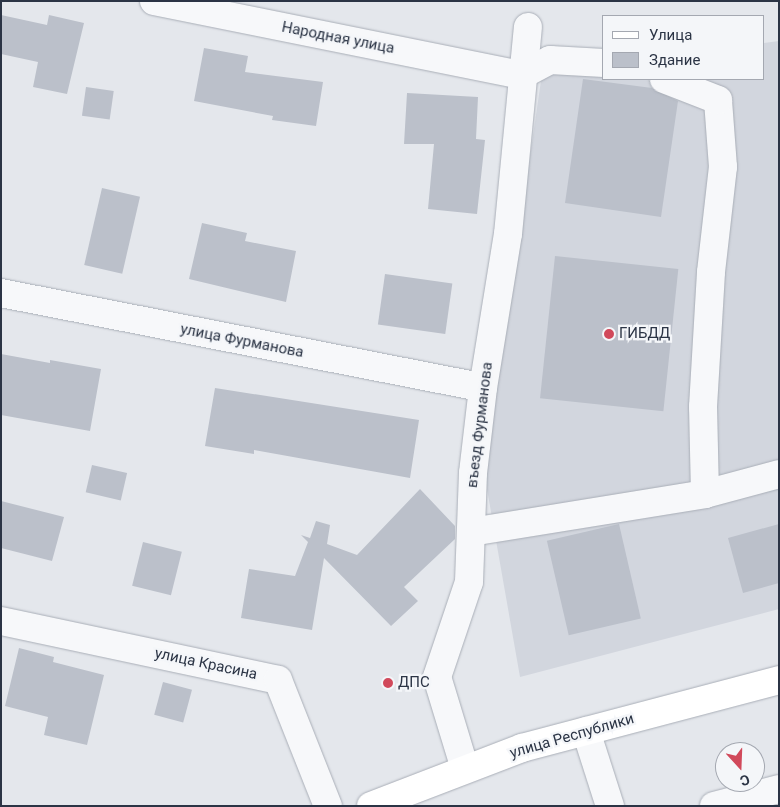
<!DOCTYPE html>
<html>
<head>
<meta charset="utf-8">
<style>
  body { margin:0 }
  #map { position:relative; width:780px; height:807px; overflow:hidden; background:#e4e7ec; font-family:Roboto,sans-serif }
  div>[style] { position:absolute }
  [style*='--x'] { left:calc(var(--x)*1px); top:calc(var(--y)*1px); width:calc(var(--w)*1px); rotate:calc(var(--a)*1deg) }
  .built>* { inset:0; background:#d2d6de }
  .building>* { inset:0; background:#bbc0ca; transform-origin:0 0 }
  .roads { filter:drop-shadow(0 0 1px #a9aeb7) drop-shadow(0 0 1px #a9aeb7) }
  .minor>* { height:28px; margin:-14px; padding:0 14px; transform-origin:14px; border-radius:14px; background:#f7f8fa }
  .major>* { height:28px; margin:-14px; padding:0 14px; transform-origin:14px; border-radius:14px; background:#fff }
  .dots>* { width:14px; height:14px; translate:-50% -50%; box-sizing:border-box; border:2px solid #f4f6f9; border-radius:50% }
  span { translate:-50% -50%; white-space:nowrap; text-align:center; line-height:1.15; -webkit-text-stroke:4.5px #f4f6f9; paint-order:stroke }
  .street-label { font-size:15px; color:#2b3445 }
  .poi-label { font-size:15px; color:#2b3445 }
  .left { translate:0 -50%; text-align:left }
  .frame { position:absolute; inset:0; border:2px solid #2b3445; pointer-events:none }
  .legend { position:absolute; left:602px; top:15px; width:162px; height:65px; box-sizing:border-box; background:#f4f6f9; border:1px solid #a4a8b1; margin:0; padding:6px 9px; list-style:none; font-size:15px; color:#2b3445 }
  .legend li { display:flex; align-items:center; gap:10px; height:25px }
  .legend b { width:25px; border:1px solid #a4a8b1 }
  .north { position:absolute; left:715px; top:742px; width:50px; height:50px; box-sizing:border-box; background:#f4f6f9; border:1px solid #a4a8b1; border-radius:50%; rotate:160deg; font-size:14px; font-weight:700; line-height:20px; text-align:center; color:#2b3445 }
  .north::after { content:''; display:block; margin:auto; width:18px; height:22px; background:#d1495b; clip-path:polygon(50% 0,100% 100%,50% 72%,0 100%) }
</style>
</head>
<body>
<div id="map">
  <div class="built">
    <div style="clip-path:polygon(779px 41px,779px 609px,520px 677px,484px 472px,543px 67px,604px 60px,604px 79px,764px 79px,764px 43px)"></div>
  </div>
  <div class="building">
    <div style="clip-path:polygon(1px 15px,47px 25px,49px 15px,84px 23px,67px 94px,33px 87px,38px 62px,1px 54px)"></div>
    <div style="clip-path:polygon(204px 48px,248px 56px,245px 72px,323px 82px,316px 126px,272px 120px,273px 116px,194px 101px)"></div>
    <div style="clip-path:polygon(583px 79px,652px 88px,678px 101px,661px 217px,565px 203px)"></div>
    <div style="left:86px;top:87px;width:28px;height:29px;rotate:8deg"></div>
    <div style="clip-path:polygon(407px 93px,478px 97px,476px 139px,485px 140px,477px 214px,428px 209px,434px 144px,404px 144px)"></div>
    <div style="left:102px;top:188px;width:39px;height:79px;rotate:13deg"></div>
    <div style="clip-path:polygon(202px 223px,247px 233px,245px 241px,296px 251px,286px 302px,189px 279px)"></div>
    <div style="left:555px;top:256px;width:124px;height:143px;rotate:6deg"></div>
    <div style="left:385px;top:274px;width:68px;height:51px;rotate:8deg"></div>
    <div style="clip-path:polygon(1px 354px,50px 363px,50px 360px,101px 369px,90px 431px,1px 415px)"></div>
    <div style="clip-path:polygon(215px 388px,419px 420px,410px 478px,254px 450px,254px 454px,205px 446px)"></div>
    <div style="left:92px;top:465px;width:36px;height:28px;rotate:13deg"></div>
    <div style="clip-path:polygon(420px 489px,455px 526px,455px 539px,404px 587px,418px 601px,391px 626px,324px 558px,312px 630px,241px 618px,249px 569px,295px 576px,308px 542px,301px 535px,310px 538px,316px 521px,330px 525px,327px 544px,357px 555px)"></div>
    <div style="clip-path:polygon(1px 501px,64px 517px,52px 561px,1px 548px)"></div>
    <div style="left:619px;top:524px;width:97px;height:74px;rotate:77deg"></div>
    <div style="clip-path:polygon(779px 524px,779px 583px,743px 593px,728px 538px)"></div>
    <div style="left:143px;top:542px;width:40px;height:45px;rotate:14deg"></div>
    <div style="clip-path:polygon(19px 648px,54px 657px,53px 662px,104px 675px,87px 745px,44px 735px,48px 717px,5px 706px)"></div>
    <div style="left:163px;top:682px;width:30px;height:34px;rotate:15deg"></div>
  </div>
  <div class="roads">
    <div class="minor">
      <div style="--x:154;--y:1;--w:375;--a:11.4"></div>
      <div style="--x:522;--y:75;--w:32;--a:-28"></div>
      <div style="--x:550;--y:60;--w:54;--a:3.2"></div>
      <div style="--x:1;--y:293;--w:491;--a:11.1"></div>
      <div style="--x:705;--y:494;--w:77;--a:-15.1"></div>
      <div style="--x:471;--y:532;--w:237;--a:-9.2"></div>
      <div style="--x:705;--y:494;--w:87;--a:-91.3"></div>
      <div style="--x:703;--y:407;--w:135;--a:-86.6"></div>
      <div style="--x:711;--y:272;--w:106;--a:-83.5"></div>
      <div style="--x:723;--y:167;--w:67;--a:-94.3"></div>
      <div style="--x:718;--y:100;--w:58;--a:-158.7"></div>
      <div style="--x:1;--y:621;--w:283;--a:12"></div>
      <div style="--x:278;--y:680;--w:136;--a:68.4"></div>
      <div style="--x:586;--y:731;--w:79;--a:72.3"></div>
      <div style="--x:465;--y:769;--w:96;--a:-106.9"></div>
      <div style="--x:437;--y:677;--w:100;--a:-71.4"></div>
      <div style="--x:469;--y:582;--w:109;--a:-87.9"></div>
      <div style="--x:473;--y:473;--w:86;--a:-83.3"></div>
      <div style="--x:483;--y:388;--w:156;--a:-80.8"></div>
      <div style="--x:508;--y:234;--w:208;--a:-84.5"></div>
      <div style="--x:714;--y:806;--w:67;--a:-14.7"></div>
    </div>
    <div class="major">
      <div style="--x:371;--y:806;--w:162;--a:-21"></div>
      <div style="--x:522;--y:748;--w:266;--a:-14.8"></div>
    </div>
  </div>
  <div class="dots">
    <div style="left:609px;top:334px;background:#d1495b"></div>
    <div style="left:388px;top:683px;background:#d1495b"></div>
  </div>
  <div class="street-label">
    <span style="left:338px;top:38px;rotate:11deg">Народная улица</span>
    <span style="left:242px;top:341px;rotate:11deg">улица Фурманова</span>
    <span style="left:480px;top:425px;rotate:-83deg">въезд Фурманова</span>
    <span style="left:206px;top:664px;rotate:12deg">улица Красина</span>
    <span style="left:572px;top:736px;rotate:-16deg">улица Республики</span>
  </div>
  <div class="poi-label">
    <span class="left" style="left:619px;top:334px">ГИБДД</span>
    <span class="left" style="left:398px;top:683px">ДПС</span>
  </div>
  <div class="frame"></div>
  <ul class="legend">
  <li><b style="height:6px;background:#fff"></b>Улица</li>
  <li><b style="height:14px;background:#bbc0ca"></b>Здание</li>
  </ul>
  <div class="north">С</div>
</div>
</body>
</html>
